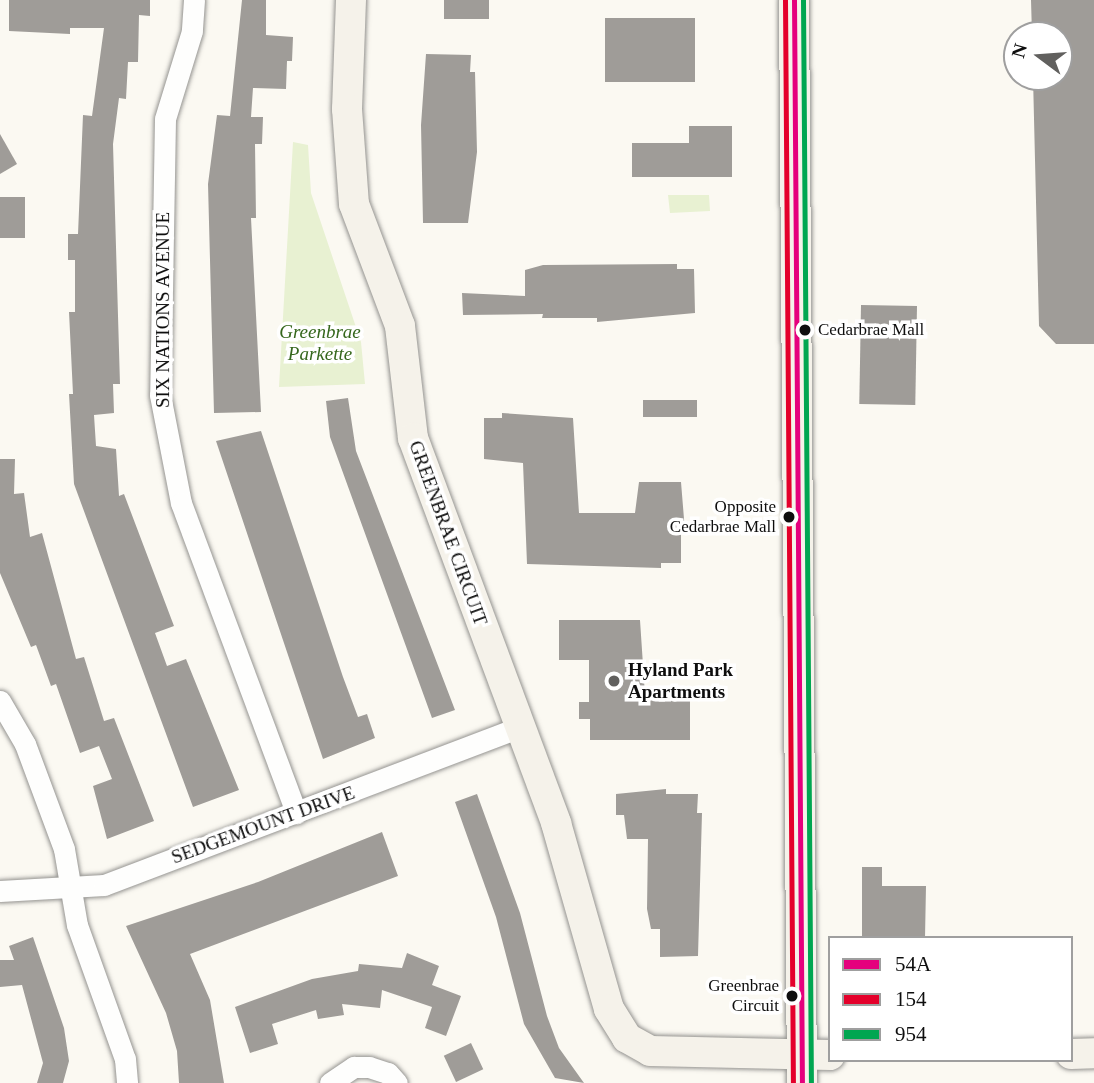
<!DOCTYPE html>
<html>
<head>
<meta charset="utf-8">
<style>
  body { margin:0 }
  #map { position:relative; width:1094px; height:1083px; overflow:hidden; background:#fbf9f2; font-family:Georgia,serif }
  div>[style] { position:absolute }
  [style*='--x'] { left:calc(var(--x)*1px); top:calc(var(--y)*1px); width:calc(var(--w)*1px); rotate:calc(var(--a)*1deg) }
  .green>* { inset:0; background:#e8f1d2 }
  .building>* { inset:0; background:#9f9c98; transform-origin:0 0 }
  .roads { filter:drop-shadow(0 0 2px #959491) drop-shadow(0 0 2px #959491) }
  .street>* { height:21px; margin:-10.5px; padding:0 10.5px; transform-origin:10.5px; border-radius:10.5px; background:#fefefd }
  .secondary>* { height:30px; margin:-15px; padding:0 15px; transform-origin:15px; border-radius:15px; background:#f5f2ea }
  .bus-1>* { height:5px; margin:-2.5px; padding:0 2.5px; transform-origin:2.5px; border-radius:2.5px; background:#e5007d }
  .bus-2>* { height:5px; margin:-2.5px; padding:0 2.5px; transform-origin:2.5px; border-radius:2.5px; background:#e4002b }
  .bus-3>* { height:5px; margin:-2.5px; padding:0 2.5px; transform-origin:2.5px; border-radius:2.5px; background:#00a651 }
  .dots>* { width:19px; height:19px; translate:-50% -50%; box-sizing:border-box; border:4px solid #fff; border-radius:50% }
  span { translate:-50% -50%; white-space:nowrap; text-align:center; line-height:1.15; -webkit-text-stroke:7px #fff; paint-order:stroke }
  .bus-label { font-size:17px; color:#0e0e0e }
  .left { translate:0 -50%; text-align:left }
  .right { translate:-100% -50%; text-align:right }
  .street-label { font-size:19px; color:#0e0e0e }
  .park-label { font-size:19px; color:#35671c; font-style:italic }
  .poi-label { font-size:19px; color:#0e0e0e; font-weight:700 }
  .legend { position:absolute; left:828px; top:936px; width:245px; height:126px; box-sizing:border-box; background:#fff; border:2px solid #9f9f9f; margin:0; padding:9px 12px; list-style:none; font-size:21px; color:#0e0e0e }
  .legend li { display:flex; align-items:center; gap:14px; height:35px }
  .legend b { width:35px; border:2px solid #9f9f9f }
  .north { position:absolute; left:1003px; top:21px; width:70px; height:70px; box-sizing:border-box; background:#fff; border:2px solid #9f9f9f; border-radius:50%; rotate:286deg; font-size:19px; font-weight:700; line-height:28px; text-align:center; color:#0e0e0e }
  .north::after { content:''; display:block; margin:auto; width:24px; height:32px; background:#61605e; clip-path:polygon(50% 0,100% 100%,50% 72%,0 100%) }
</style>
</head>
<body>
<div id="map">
  <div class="green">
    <div style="clip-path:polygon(293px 142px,308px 145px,311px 193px,361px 342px,365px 384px,279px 387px)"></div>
    <div style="clip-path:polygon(668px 195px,709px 195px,710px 211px,670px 213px)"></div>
  </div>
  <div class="building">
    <div style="clip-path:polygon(9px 0,150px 0,150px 16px,139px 15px,138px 62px,128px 62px,126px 99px,119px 98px,113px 144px,120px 384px,113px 384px,114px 413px,94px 415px,96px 446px,116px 449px,119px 496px,124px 494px,174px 626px,155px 633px,167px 666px,186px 659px,239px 790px,193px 807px,74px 484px,69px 394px,73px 394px,69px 312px,75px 312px,75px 260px,68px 260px,68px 234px,78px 234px,83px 115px,92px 116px,104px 28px,70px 28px,70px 34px,9px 31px)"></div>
    <div style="clip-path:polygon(242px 0,266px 0,266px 35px,293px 37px,292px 61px,287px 61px,286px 89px,253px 88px,251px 117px,263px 117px,262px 144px,255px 144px,256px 218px,251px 218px,261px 412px,214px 413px,208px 184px,217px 115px,230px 116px)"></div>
    <div style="left:444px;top:0;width:45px;height:19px"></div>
    <div style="clip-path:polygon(1031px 0,1094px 0,1094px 344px,1056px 344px,1039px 326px,1033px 77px,1059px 77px,1059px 35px,1032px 35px)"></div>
    <div style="left:605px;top:18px;width:90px;height:64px"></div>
    <div style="clip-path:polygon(426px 54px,471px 55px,470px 72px,475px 72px,477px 152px,468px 223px,423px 223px,421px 125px)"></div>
    <div style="clip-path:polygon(689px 126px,732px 126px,732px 177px,632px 177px,632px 143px,689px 143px)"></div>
    <div style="clip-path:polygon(0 134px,17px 164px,0 174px)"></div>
    <div style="left:0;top:197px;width:25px;height:41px"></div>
    <div style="clip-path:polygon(677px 264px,677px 269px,694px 269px,695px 313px,597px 322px,597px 318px,542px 318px,543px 314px,463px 315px,462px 293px,525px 296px,525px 270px,543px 265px)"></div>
    <div style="left:917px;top:306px;width:99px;height:56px;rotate:91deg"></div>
    <div style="clip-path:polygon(348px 398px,356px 451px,455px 710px,432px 718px,330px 437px,326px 401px)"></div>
    <div style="left:697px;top:400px;width:17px;height:54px;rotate:90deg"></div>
    <div style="clip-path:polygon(502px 413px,573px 418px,579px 513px,635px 513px,639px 482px,681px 482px,685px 531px,681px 531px,681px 563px,661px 563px,661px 568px,527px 564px,523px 463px,484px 459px,484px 418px,502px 418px)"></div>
    <div style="clip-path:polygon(261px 431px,343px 677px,358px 717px,367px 714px,375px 738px,323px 759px,216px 441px)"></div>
    <div style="clip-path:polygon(0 459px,15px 459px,14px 494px,24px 493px,30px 537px,42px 533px,76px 659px,84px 657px,104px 721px,114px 718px,154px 821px,107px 839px,93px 786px,112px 779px,99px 746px,80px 753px,56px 684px,51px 686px,36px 645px,31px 647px,0 573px)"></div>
    <div style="clip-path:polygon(559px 620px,640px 620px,645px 695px,690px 699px,690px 740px,590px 740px,590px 719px,579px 719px,579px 702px,589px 702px,589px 660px,559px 660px)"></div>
    <div style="clip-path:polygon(666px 789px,666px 794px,698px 794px,697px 813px,702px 813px,698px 956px,660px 957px,660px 929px,651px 929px,647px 909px,648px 839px,627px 839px,624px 815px,616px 815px,616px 794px)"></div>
    <div style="clip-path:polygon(477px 794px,520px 913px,547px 1016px,559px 1048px,584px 1083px,555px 1078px,524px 1024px,496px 917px,455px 802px)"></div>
    <div style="clip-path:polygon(382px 832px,398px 876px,190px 954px,210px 1000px,224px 1083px,179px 1083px,177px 1051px,166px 1013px,126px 926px,258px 882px)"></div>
    <div style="clip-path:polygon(862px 867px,882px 867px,882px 886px,926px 886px,925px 938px,862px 938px)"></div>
    <div style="clip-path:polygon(33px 937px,64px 1028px,69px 1061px,63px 1083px,37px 1083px,43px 1063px,22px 985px,0 987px,0 960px,14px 960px,9px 946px)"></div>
    <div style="clip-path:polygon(407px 953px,439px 966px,432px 985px,461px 996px,446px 1036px,425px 1028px,432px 1007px,382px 990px,380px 1008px,342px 1004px,344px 1015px,318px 1019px,316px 1010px,272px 1024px,278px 1044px,250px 1053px,235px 1007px,312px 979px,358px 971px,359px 964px,402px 968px)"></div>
    <div style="left:471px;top:1043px;width:29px;height:30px;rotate:65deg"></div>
  </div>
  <div class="roads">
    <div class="street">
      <div style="--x:194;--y:0;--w:31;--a:94"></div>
      <div style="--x:192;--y:31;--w:92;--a:107.1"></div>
      <div style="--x:165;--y:119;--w:276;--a:91"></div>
      <div style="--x:160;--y:395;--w:110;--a:79"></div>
      <div style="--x:181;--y:503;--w:331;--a:69.6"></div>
      <div style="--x:0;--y:701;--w:50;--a:59.8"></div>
      <div style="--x:25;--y:744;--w:112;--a:69.6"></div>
      <div style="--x:64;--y:849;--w:77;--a:80.3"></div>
      <div style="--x:77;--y:925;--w:142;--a:70.3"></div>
      <div style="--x:125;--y:1059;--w:24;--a:85"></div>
      <div style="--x:0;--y:891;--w:104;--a:-3.3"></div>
      <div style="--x:104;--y:885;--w:444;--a:-20.8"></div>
      <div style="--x:330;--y:1083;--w:29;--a:-34"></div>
      <div style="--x:354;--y:1067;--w:15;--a:0"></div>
      <div style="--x:369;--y:1067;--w:20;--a:18"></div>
      <div style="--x:388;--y:1073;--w:13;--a:48"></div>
    </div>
    <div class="secondary">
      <div style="--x:351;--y:0;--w:109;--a:92.1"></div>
      <div style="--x:347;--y:109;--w:95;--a:85.8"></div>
      <div style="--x:354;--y:204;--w:130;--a:69.3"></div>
      <div style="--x:400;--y:326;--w:113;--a:83.4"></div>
      <div style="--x:413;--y:438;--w:411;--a:69.6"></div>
      <div style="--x:556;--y:823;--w:193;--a:74.1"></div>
      <div style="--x:609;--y:1009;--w:34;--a:58"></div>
      <div style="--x:627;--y:1038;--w:26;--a:29"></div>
      <div style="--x:650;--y:1051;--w:180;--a:1.3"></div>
      <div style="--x:794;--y:0;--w:1083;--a:89.58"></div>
      <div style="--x:1071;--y:1054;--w:23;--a:-2"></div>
    </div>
  </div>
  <div class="bus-1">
    <div style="--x:794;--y:0;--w:1083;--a:89.58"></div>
  </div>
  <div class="bus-2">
    <div style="--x:785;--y:0;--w:1083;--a:89.58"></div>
  </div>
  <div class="bus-3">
    <div style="--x:803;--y:0;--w:1083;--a:89.58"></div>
  </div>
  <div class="dots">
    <div style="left:805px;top:330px;background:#0e0e0e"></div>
    <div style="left:789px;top:517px;background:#0e0e0e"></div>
    <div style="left:614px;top:681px;background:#61605e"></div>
    <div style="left:792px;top:996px;background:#0e0e0e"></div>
  </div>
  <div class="bus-label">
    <span class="left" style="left:818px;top:330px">Cedarbrae Mall</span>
    <span class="right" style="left:776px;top:517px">Opposite<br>Cedarbrae Mall</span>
    <span class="right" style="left:779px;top:996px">Greenbrae<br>Circuit</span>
  </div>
  <div class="street-label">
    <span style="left:163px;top:310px;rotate:-90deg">SIX NATIONS AVENUE</span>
    <span style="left:448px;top:533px;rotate:70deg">GREENBRAE CIRCUIT</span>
    <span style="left:263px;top:825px;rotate:-20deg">SEDGEMOUNT DRIVE</span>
  </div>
  <div class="park-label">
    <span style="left:320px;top:343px">Greenbrae<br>Parkette</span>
  </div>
  <div class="poi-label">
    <span class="left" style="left:628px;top:681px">Hyland Park<br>Apartments</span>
  </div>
  <ul class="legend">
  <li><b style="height:9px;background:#e5007d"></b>54A</li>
  <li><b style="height:9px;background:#e4002b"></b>154</li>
  <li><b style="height:9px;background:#00a651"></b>954</li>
  </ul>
  <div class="north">N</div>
</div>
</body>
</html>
